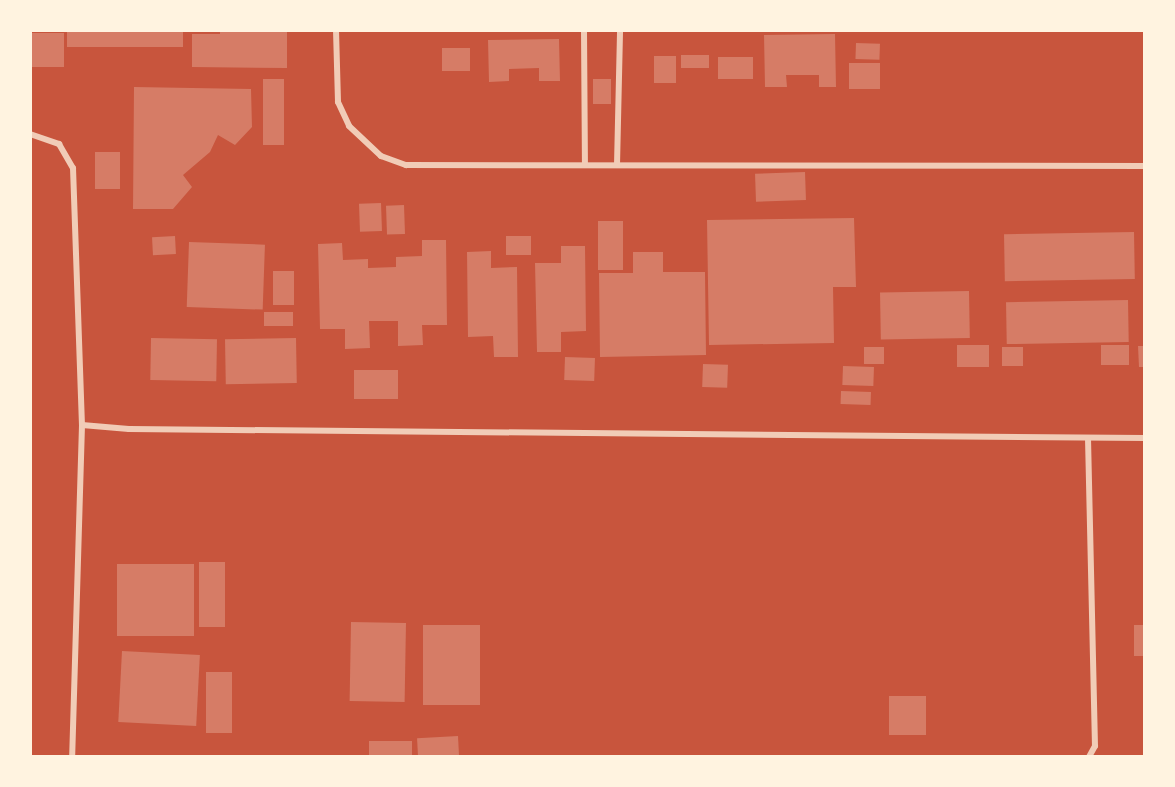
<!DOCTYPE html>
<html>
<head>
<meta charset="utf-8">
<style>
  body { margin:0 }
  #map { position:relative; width:1175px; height:787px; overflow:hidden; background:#c8553d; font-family:Raleway,sans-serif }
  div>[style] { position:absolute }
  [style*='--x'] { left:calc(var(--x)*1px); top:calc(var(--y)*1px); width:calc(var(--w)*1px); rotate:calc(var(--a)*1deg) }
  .building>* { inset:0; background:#d67c66; transform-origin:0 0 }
  .minor>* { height:6px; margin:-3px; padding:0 3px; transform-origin:3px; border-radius:3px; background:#f1ccb7 }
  span { translate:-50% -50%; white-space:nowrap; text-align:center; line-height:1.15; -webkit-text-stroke:4.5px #fff3e0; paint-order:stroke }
  .frame { position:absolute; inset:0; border:32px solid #fff3e0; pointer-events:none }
</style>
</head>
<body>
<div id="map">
  <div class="building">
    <div style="left:67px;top:30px;width:116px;height:17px"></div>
    <div style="clip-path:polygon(220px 30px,287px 30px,287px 68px,192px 67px,192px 34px,220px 34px)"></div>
    <div style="left:30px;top:33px;width:34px;height:34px"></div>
    <div style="clip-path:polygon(835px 34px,836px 87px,819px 87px,819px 75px,786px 75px,787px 87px,765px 87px,764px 35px)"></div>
    <div style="clip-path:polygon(559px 39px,560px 81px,539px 81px,539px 68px,509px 69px,509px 81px,489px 82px,488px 40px)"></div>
    <div style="left:856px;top:43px;width:24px;height:16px;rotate:2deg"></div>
    <div style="left:442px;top:48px;width:28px;height:23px"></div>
    <div style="left:681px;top:55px;width:28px;height:13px"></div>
    <div style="left:654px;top:56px;width:22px;height:27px"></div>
    <div style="left:718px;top:57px;width:35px;height:22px"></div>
    <div style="left:849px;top:63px;width:31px;height:26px"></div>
    <div style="left:263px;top:79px;width:21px;height:66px"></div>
    <div style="left:593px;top:79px;width:18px;height:25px"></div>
    <div style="clip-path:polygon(134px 87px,251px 89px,252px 127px,235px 145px,218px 135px,210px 152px,183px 175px,192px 187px,173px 209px,133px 209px)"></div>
    <div style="left:95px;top:152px;width:25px;height:37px"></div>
    <div style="left:805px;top:172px;width:28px;height:50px;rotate:88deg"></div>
    <div style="left:381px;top:203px;width:28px;height:22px;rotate:88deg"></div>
    <div style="left:404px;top:205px;width:29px;height:18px;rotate:88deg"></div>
    <div style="clip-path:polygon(854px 218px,856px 287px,833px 287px,834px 343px,709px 345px,707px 220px)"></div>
    <div style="left:598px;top:221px;width:25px;height:49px"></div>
    <div style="left:1134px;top:232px;width:47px;height:130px;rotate:89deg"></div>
    <div style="left:175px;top:236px;width:18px;height:23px;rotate:87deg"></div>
    <div style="left:506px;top:236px;width:25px;height:19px"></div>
    <div style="clip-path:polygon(422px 240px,446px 240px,447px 325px,422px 325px,423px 345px,398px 346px,398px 321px,369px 321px,370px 348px,345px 349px,345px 329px,320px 329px,318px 244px,342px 243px,343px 260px,368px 259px,368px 268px,396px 267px,396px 257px,422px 256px)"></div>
    <div style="left:189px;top:242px;width:76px;height:65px;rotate:2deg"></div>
    <div style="clip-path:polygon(561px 246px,585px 246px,586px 331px,561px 332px,561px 352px,537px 352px,535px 263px,561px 263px)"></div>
    <div style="clip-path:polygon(491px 251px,491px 268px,517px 267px,518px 357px,494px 357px,493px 336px,468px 337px,467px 252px)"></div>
    <div style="clip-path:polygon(633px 252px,663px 252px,663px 272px,705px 272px,706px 355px,600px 357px,599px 273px,633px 273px)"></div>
    <div style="left:273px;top:271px;width:21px;height:34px"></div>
    <div style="left:969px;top:291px;width:47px;height:89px;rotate:89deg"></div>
    <div style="left:1128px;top:300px;width:42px;height:122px;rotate:89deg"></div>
    <div style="left:293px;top:312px;width:14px;height:29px;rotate:90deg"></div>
    <div style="left:151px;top:338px;width:66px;height:42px;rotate:1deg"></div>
    <div style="left:296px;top:338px;width:45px;height:71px;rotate:89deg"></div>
    <div style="left:957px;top:345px;width:32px;height:22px"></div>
    <div style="left:1129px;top:345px;width:20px;height:28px;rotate:90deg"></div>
    <div style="clip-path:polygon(1138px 346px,1145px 346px,1145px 367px,1139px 367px)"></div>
    <div style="left:864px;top:347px;width:20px;height:17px"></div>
    <div style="left:1002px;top:347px;width:21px;height:19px"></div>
    <div style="left:565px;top:357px;width:30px;height:23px;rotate:2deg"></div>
    <div style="left:703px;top:364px;width:25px;height:23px;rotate:2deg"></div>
    <div style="left:843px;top:366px;width:31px;height:19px;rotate:2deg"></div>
    <div style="left:398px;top:370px;width:29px;height:44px;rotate:90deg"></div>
    <div style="left:841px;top:391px;width:30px;height:13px;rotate:2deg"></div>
    <div style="left:199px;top:562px;width:26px;height:65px"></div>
    <div style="left:194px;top:564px;width:72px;height:77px;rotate:90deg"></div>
    <div style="left:351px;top:622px;width:55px;height:79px;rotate:1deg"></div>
    <div style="left:423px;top:625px;width:57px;height:80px"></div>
    <div style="left:1134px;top:625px;width:11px;height:31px"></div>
    <div style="left:122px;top:651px;width:78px;height:71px;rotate:3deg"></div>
    <div style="left:206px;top:672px;width:26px;height:61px"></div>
    <div style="left:889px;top:696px;width:37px;height:39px"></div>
    <div style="left:458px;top:736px;width:21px;height:41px;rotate:87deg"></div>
    <div style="left:369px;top:741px;width:43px;height:16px"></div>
  </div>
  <div class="minor">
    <div style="--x:336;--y:30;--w:72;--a:88.4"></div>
    <div style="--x:338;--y:102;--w:26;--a:65"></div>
    <div style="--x:349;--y:126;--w:44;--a:43.2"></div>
    <div style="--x:381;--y:156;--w:27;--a:20"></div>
    <div style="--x:406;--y:165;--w:739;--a:0.08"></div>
    <div style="--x:584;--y:30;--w:135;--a:89.6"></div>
    <div style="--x:30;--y:134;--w:31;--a:19"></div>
    <div style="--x:59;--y:144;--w:28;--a:60"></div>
    <div style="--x:73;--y:168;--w:257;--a:88"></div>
    <div style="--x:82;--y:425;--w:332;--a:91.7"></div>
    <div style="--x:617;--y:165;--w:135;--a:-88.7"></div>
    <div style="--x:82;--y:425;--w:47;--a:4.9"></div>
    <div style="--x:129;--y:429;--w:1016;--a:0.51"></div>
    <div style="--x:1088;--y:438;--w:308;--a:88.7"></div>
    <div style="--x:1095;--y:746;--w:13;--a:119"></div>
  </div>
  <div class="frame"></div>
</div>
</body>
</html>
